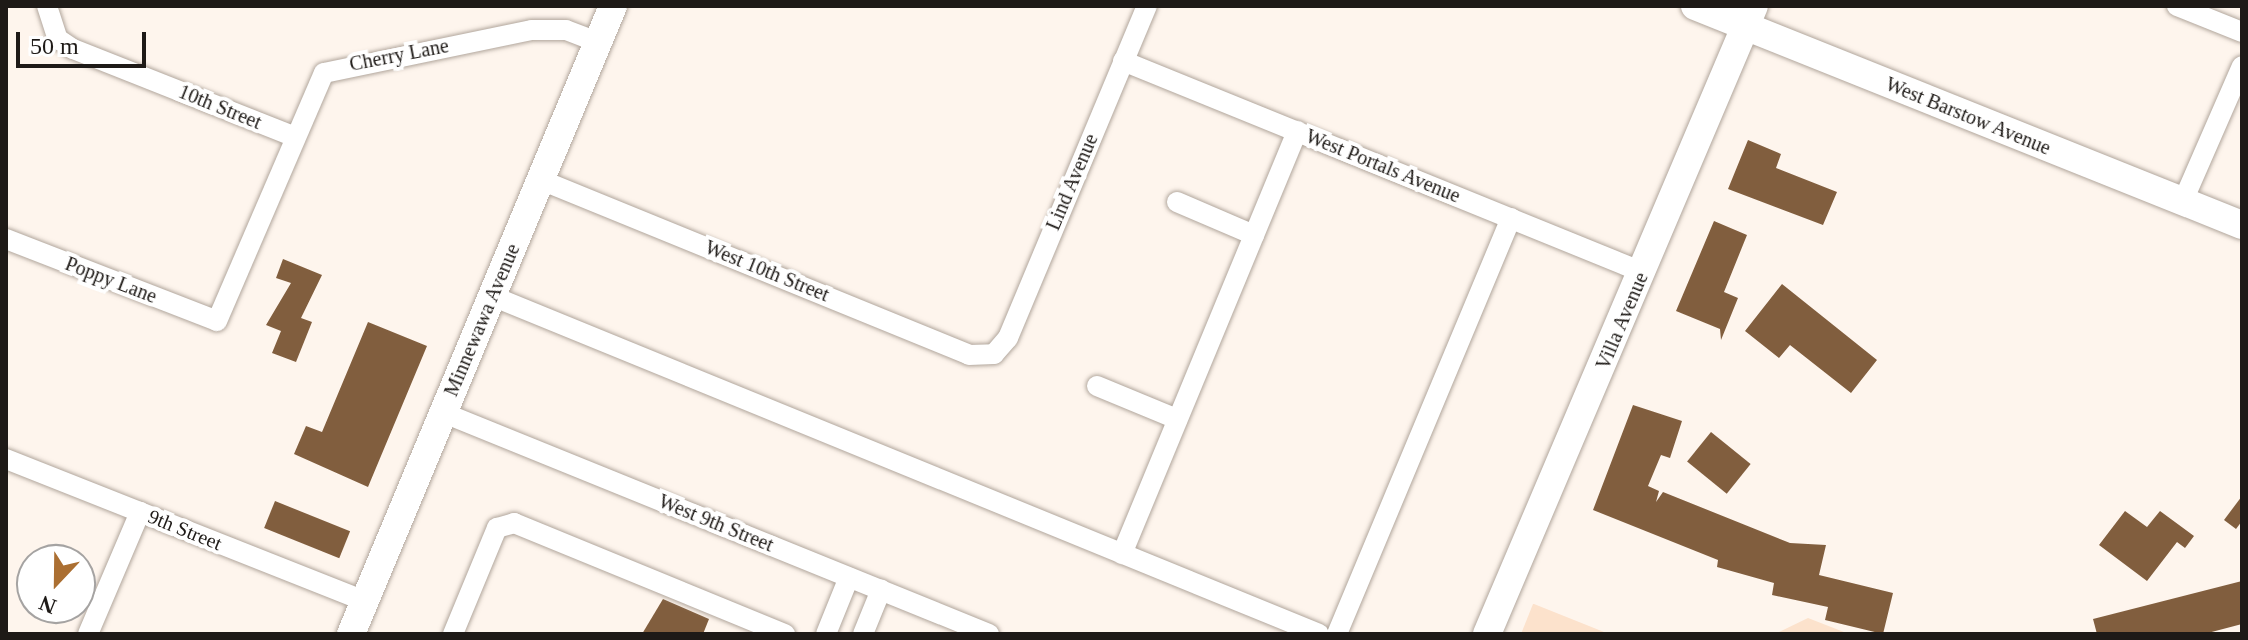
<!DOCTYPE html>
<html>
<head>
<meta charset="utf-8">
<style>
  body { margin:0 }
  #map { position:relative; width:2248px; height:640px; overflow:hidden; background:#fef5ed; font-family:Georgia,serif }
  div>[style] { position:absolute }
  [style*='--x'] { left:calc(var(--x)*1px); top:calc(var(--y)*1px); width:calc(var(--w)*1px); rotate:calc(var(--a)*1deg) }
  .green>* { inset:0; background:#fce2cc }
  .building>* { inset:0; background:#815e3e; transform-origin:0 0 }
  .roads { filter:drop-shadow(0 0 2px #b1a69c) drop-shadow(0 0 2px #b1a69c) }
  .street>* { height:20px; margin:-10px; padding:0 10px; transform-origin:10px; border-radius:10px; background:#fff }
  .secondary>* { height:28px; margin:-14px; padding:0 14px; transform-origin:14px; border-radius:14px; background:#fff }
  span { translate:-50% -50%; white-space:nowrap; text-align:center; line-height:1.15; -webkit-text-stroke:8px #fff; paint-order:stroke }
  .street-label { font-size:20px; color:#1e1a17 }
  .frame { position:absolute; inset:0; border:8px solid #1e1a17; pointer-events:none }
  .north { position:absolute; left:16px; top:544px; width:80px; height:80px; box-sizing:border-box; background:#fff; border:2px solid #a5a3a2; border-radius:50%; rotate:202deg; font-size:22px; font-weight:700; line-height:32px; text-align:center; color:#1e1a17 }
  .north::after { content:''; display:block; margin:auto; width:28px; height:36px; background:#ab6f32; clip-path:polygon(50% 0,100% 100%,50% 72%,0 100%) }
  .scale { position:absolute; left:16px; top:32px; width:130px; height:36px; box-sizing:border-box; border:4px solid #1e1a17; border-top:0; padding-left:10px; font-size:24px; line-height:28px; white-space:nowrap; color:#1e1a17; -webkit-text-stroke:6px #fff; paint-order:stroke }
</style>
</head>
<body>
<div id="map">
  <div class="green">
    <div style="clip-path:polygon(1533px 604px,1534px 604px,1609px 634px,1521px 634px)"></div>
    <div style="clip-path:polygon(1808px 618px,1849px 634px,1775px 634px)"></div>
  </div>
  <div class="building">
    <div style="clip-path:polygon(1748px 140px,1781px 154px,1776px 168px,1837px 192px,1823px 225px,1728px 189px)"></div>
    <div style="clip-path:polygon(1714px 221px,1747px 235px,1724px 292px,1738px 298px,1721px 340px,1720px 329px,1676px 311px)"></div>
    <div style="clip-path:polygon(283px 259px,322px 275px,301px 318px,312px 322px,296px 362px,272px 353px,281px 331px,266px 325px,291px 283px,276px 278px)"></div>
    <div style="clip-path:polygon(1782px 284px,1877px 360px,1851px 393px,1790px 345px,1779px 358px,1745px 331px)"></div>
    <div style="clip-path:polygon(368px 322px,427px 346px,368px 487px,294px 454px,306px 426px,322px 432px)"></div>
    <div style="clip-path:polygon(1633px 405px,1682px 421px,1670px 458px,1661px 455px,1648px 486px,1659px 491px,1656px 502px,1663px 492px,1790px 543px,1826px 545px,1819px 575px,1893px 593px,1883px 634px,1825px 620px,1828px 607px,1772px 595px,1774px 583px,1717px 567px,1718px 560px,1593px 510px)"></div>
    <div style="left:1711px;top:432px;width:51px;height:38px;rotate:39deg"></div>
    <div style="clip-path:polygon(2242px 496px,2242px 521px,2236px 529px,2224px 520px)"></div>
    <div style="left:275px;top:501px;width:81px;height:29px;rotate:22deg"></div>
    <div style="clip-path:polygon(2125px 511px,2147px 527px,2160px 511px,2194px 536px,2185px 548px,2177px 542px,2147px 581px,2099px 545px)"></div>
    <div style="clip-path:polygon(2242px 581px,2242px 624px,2204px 634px,2097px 634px,2093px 619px)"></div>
    <div style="clip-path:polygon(663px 599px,709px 619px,703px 634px,642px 634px)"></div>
  </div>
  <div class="roads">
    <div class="street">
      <div style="--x:47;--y:6;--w:35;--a:72"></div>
      <div style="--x:58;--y:39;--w:18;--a:34"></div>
      <div style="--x:73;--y:49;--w:239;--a:21.6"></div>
      <div style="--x:2177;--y:6;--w:70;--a:21.8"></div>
      <div style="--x:1123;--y:61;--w:560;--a:22.12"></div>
      <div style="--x:541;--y:180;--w:462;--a:22.2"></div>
      <div style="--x:969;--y:355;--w:25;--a:-2"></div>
      <div style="--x:994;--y:354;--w:21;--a:-49"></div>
      <div style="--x:1008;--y:338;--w:360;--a:-67.3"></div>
      <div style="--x:2183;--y:201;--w:147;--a:-66.4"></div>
      <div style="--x:1177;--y:202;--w:84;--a:23.2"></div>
      <div style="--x:6;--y:239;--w:226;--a:21.2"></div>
      <div style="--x:217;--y:321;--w:270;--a:-66.7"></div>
      <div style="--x:324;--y:73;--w:212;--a:-11.7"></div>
      <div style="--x:532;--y:30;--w:34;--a:0"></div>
      <div style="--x:566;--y:30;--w:34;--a:21"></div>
      <div style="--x:492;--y:296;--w:893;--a:22.23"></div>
      <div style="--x:1097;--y:386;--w:87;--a:22.4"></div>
      <div style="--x:444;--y:413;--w:588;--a:22.07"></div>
      <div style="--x:6;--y:459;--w:386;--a:21.6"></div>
      <div style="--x:1122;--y:554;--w:458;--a:-67.5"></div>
      <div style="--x:88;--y:634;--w:133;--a:-66.9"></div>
      <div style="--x:453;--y:634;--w:115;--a:-67.5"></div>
      <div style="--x:497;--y:528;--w:18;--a:-16"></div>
      <div style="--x:514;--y:523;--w:293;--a:22.3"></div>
      <div style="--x:826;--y:634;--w:61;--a:-68"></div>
      <div style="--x:863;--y:634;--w:48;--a:-67.8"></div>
      <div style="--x:1337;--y:634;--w:451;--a:-67.3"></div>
    </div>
    <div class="secondary">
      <div style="--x:1695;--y:6;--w:589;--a:21.82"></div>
      <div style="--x:351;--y:634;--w:680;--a:-67.35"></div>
      <div style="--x:1487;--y:634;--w:682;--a:-66.97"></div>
    </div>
  </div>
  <div class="street-label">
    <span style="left:399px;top:55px;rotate:-11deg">Cherry Lane</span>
    <span style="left:220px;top:107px;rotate:22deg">10th Street</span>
    <span style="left:1968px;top:116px;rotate:22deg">West Barstow Avenue</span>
    <span style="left:1383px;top:166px;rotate:22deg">West Portals Avenue</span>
    <span style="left:1072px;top:182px;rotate:-67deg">Lind Avenue</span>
    <span style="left:767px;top:271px;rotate:22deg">West 10th Street</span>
    <span style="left:111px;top:280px;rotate:21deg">Poppy Lane</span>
    <span style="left:482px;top:320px;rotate:-67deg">Minnewawa Avenue</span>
    <span style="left:1622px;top:321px;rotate:-67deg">Villa Avenue</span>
    <span style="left:716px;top:523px;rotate:22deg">West 9th Street</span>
    <span style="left:185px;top:530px;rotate:22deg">9th Street</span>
  </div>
  <div class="frame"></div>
  <div class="north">N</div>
  <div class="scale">50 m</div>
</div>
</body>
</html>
